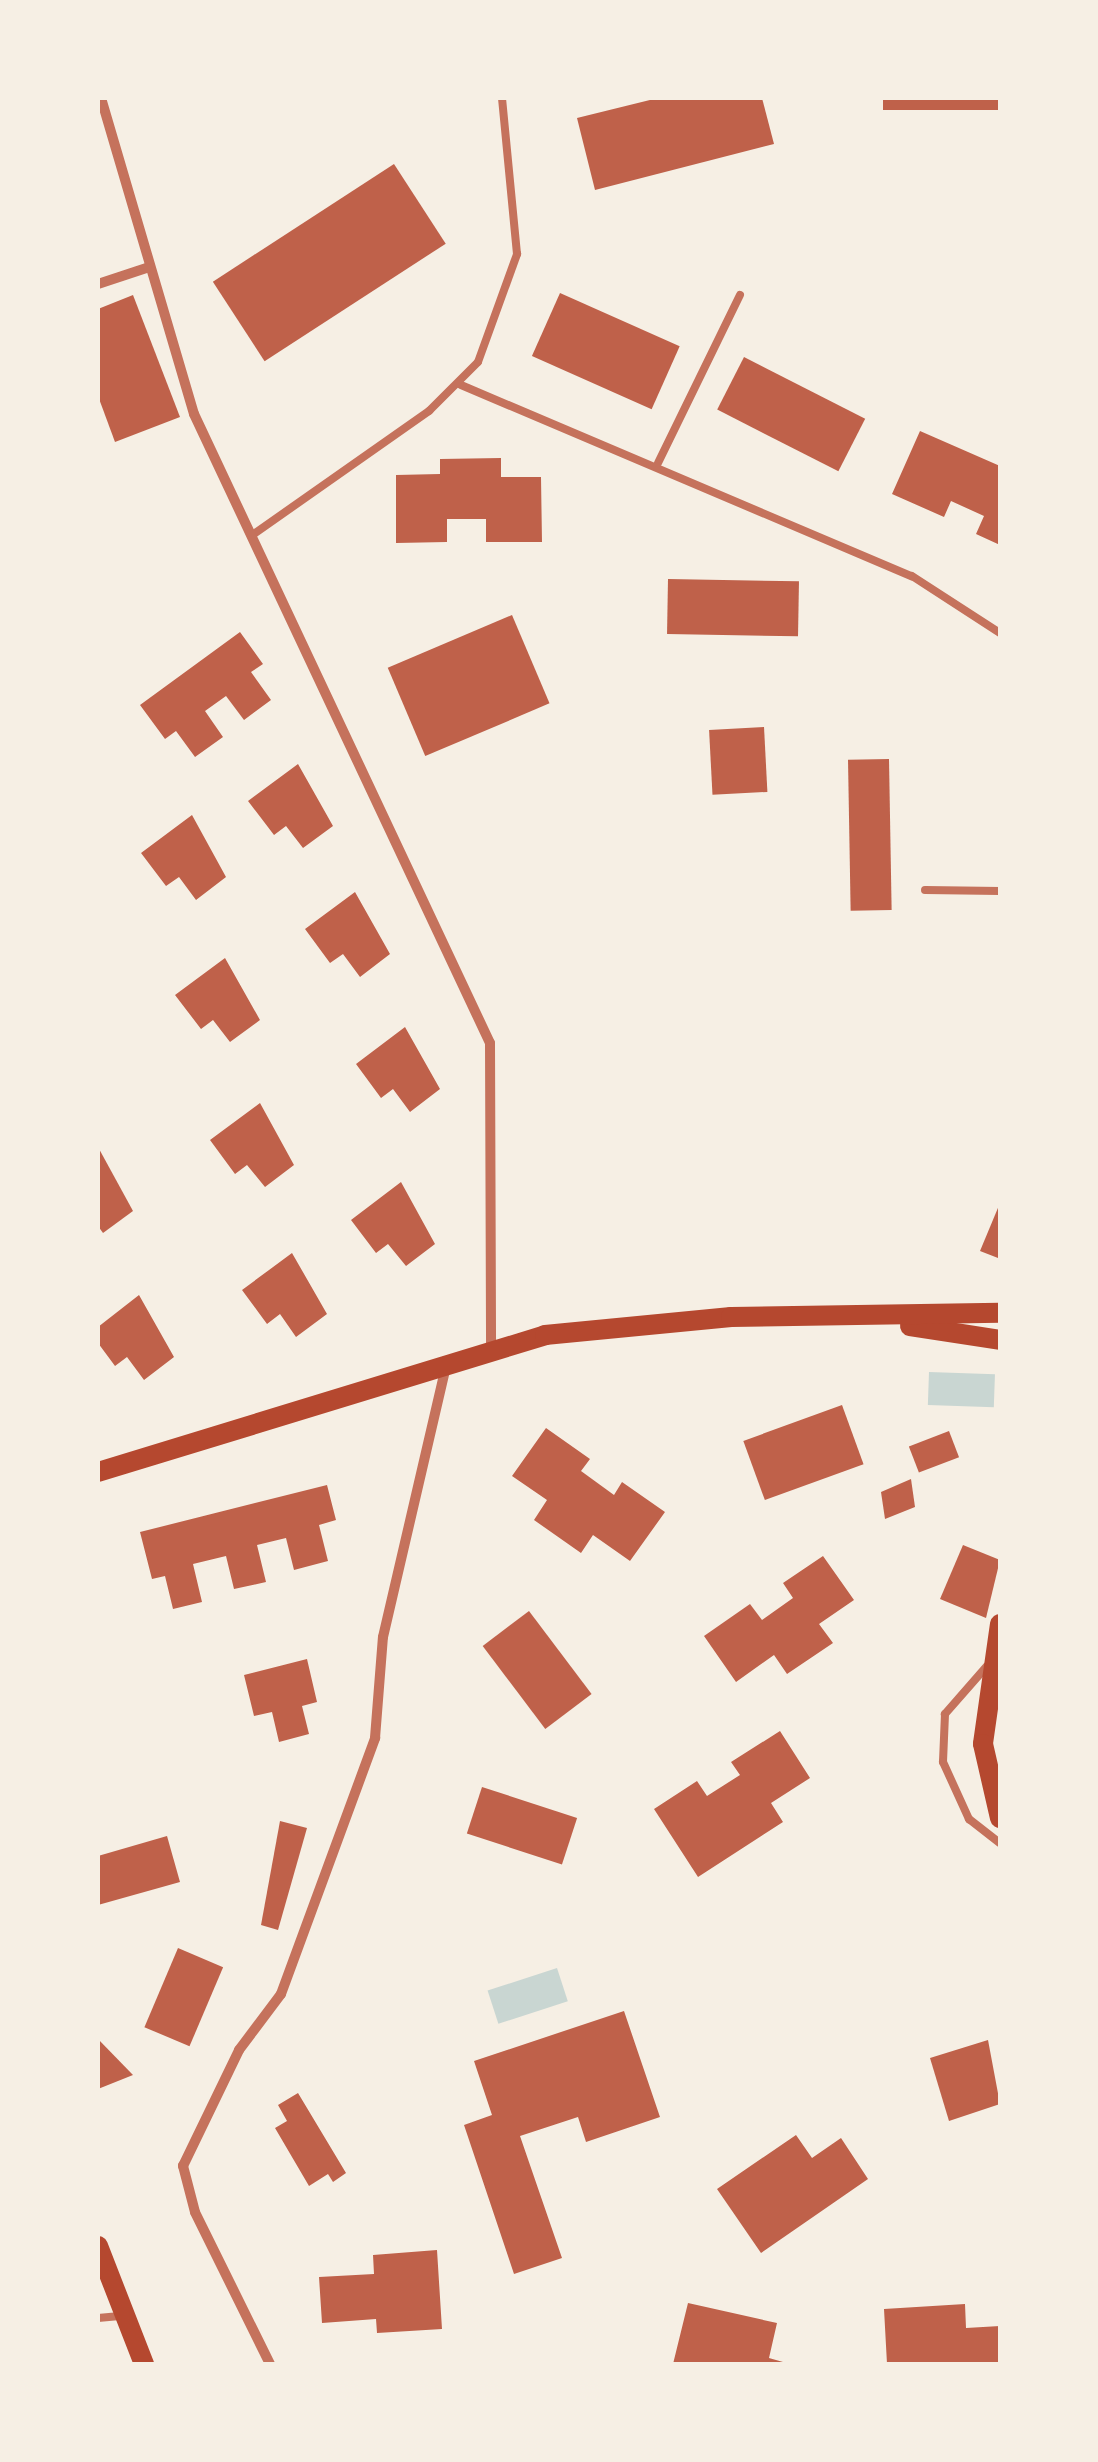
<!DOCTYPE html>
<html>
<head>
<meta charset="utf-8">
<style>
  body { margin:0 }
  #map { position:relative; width:1098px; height:2462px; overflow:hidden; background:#f6efe4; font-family:Lato,sans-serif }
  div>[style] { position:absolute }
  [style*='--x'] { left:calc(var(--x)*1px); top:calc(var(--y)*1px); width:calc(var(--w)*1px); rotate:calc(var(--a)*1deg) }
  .water>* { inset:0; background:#c9d6d2; transform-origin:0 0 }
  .building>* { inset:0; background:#bf614a; transform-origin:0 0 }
  .service>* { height:8px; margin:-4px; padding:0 4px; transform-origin:4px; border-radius:4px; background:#c5725c }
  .minor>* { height:10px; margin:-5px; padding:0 5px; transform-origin:5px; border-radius:5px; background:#c5725c }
  .secondary>* { height:20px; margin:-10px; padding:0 10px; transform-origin:10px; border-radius:10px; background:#b5482f }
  span { translate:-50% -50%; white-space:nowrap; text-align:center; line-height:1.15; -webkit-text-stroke:8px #f6efe4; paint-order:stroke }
  .frame { position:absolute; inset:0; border:100px solid #f6efe4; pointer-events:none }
</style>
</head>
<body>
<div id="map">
  <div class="water">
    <div style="left:929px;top:1372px;width:66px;height:33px;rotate:2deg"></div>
    <div style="left:557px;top:1968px;width:35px;height:73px;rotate:72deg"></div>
  </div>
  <div class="building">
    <div style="clip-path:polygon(658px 98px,762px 98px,774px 144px,595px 190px,577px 118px)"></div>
    <div style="left:883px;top:98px;width:117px;height:12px"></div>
    <div style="left:394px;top:164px;width:95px;height:216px;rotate:57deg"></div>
    <div style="left:560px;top:293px;width:131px;height:69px;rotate:24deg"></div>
    <div style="clip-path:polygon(133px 295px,180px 417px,115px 442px,98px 396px,98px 309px)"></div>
    <div style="left:744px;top:357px;width:136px;height:59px;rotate:27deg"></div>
    <div style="clip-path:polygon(920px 431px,1000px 466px,1000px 545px,976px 534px,984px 516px,951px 501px,944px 517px,892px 494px)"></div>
    <div style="clip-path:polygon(501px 458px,501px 477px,541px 477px,542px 542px,486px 542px,486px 519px,447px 519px,447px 542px,396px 543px,396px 475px,440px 474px,440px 459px)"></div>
    <div style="left:668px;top:579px;width:131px;height:55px;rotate:1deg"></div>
    <div style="left:512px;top:615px;width:96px;height:135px;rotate:67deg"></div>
    <div style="clip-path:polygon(240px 632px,263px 664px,251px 672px,271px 700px,244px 720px,226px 696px,205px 711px,223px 737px,195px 757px,176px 731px,165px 739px,140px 705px)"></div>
    <div style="left:764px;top:727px;width:65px;height:55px;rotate:87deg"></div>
    <div style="left:889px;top:759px;width:151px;height:41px;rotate:89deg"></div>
    <div style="clip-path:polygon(298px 764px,333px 826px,303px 848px,286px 826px,274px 835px,248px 801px)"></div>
    <div style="clip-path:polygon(192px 815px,226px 877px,196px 900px,179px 877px,166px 886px,141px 853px)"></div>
    <div style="clip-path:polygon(355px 892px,390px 954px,360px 977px,343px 954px,330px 963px,305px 929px)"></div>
    <div style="clip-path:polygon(225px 958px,260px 1020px,230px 1042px,213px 1020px,201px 1029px,175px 995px)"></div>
    <div style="clip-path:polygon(405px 1027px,440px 1089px,410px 1112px,393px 1089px,381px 1098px,356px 1064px)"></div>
    <div style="clip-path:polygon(260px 1103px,294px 1165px,265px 1187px,247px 1165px,235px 1174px,210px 1140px)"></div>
    <div style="clip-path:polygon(98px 1147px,133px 1211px,103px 1233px,98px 1226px)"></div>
    <div style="clip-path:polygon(401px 1182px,435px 1244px,406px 1266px,388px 1244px,376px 1253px,351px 1220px)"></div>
    <div style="clip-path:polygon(1000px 1203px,1000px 1253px,998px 1258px,980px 1251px)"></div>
    <div style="clip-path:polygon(292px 1253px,327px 1314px,296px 1337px,280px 1314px,267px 1324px,242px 1290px)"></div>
    <div style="clip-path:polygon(139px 1295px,174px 1357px,144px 1380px,127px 1357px,115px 1366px,98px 1343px,98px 1327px)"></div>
    <div style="left:842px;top:1405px;width:63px;height:105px;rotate:70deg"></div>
    <div style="clip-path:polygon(546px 1428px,590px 1459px,581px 1471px,614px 1495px,622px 1482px,665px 1512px,630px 1561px,593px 1535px,581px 1553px,534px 1520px,547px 1500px,512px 1476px)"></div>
    <div style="left:949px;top:1431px;width:28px;height:43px;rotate:69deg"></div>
    <div style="clip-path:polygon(911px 1479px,915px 1507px,885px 1519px,881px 1492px)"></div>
    <div style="clip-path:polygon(327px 1485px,336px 1520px,319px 1525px,328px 1561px,294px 1570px,286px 1538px,257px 1545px,266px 1582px,234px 1589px,226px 1556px,193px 1564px,202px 1602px,173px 1609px,165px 1576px,152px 1579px,140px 1532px)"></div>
    <div style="clip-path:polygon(963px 1545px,1000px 1560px,986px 1618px,940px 1599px)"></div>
    <div style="clip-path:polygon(823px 1556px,854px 1600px,819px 1624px,833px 1643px,787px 1674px,774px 1655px,736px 1682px,704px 1636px,750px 1604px,762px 1620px,793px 1598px,783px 1583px)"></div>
    <div style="left:529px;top:1611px;width:104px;height:58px;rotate:53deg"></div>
    <div style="clip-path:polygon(307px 1659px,317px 1702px,302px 1706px,309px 1734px,279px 1742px,272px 1712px,254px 1716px,244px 1675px)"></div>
    <div style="clip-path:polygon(780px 1731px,810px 1778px,771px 1803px,783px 1822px,698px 1877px,654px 1809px,697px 1781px,707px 1796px,740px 1775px,731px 1762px)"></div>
    <div style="left:482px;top:1787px;width:100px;height:49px;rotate:18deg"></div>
    <div style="clip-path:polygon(280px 1821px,307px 1828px,278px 1930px,261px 1925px)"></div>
    <div style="clip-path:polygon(167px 1836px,180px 1882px,98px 1905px,98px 1856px)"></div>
    <div style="left:178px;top:1948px;width:49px;height:86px;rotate:23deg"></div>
    <div style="clip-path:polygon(624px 2011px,660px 2117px,586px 2142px,578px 2117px,520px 2136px,562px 2258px,514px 2274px,464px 2125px,492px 2115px,474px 2061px)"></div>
    <div style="clip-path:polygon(98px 2039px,133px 2075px,98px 2089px)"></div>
    <div style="clip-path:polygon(988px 2040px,1000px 2104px,949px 2121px,930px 2058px)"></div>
    <div style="clip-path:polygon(298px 2093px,346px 2173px,333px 2182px,328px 2174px,309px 2186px,275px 2128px,287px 2121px,278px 2105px)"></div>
    <div style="clip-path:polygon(796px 2135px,812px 2158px,841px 2138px,868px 2179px,761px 2253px,717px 2189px)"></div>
    <div style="clip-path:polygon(437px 2250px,442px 2329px,377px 2333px,376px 2319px,322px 2323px,319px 2277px,374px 2274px,373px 2255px)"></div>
    <div style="clip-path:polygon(688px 2303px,777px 2323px,769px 2358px,790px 2364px,673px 2364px)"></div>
    <div style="clip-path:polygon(965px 2304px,966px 2328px,1000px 2326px,1000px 2364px,887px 2364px,884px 2309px)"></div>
  </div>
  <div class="service">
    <div style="--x:461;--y:385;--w:490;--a:23"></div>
    <div style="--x:912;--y:576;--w:105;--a:32.9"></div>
    <div style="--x:658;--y:463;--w:187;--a:-64"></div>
    <div style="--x:251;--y:536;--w:218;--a:-35.1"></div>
    <div style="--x:429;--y:411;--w:69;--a:-45"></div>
    <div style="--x:478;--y:362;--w:115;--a:-70.1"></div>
    <div style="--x:517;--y:254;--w:157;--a:-95.5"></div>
    <div style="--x:925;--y:890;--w:75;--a:0.8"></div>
    <div style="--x:987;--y:1666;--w:64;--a:131.2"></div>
    <div style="--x:945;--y:1714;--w:48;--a:92.4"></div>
    <div style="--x:943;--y:1762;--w:63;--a:65.5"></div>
    <div style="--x:969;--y:1819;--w:39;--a:38"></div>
    <div style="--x:98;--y:2318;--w:22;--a:-5"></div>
  </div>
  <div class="minor">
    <div style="--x:101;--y:98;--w:329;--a:73.6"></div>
    <div style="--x:194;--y:414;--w:695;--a:64.8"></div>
    <div style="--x:490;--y:1043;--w:302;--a:89.8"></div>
    <div style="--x:98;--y:284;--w:51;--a:-18.4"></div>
    <div style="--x:270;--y:2364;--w:169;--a:-116.3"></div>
    <div style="--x:195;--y:2212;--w:48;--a:-104.6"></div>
    <div style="--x:183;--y:2166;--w:129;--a:-64.2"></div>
    <div style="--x:239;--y:2050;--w:70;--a:-53.1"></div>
    <div style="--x:281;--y:1994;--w:273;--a:-69.8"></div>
    <div style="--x:375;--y:1738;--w:101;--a:-85.5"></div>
    <div style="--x:383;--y:1637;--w:278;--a:-76.9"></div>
  </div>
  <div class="secondary">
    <div style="--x:910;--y:1326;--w:91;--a:8.8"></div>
    <div style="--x:98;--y:1472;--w:468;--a:-17"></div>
    <div style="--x:545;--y:1335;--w:187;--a:-5.5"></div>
    <div style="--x:731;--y:1317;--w:269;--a:-0.9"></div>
    <div style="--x:1000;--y:1624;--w:121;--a:98.1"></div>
    <div style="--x:983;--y:1744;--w:76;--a:77.1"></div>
    <div style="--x:98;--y:2246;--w:127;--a:68.7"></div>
  </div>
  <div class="frame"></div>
</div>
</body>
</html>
